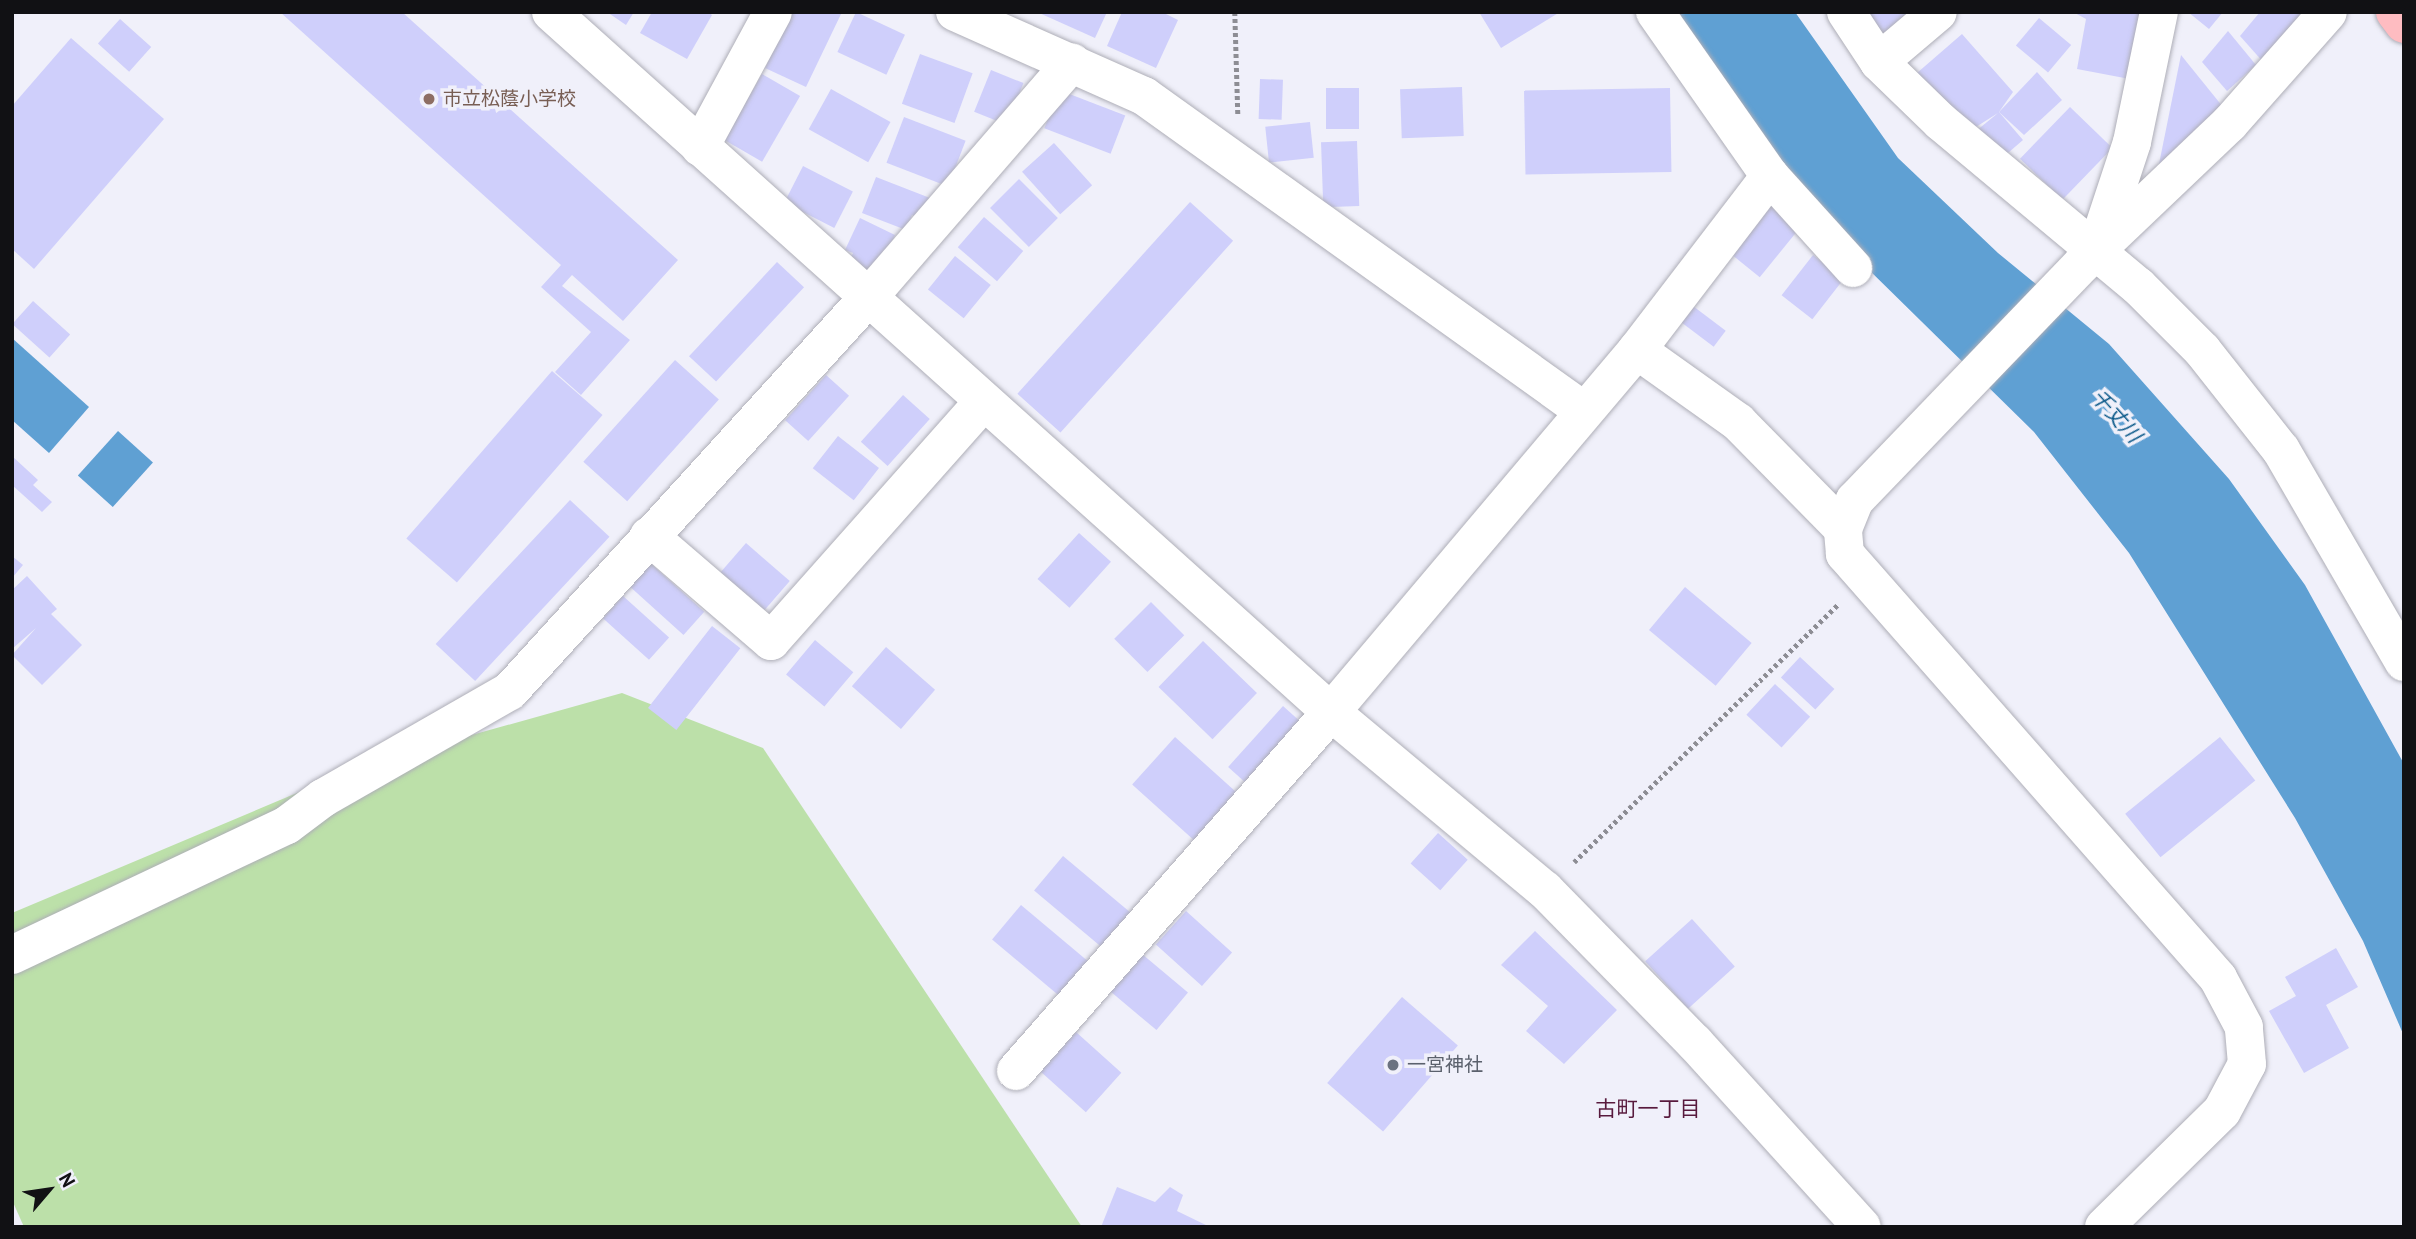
<!DOCTYPE html>
<html>
<head>
<meta charset="utf-8">
<style>
  body { margin:0 }
  #map { position:relative; width:2416px; height:1239px; overflow:hidden; background:#f0f0fa; font-family:"PT Sans","Noto Sans JP",sans-serif }
  div>[style] { position:absolute }
  [style*='--x'] { left:calc(var(--x)*1px); top:calc(var(--y)*1px); width:calc(var(--w)*1px); rotate:calc(var(--a)*1deg) }
  .green>* { inset:0; background:#bce0a9 }
  .water>* { inset:0; background:#5fa0d3; transform-origin:0 0 }
  .building>* { inset:0; background:#cfcffb; transform-origin:0 0 }
  .path>* { height:4.5px; margin-top:-2.25px; transform-origin:0; background:repeating-linear-gradient(90deg,#8d8d94 0 3.5px,transparent 0 7px) }
  .roads { filter:drop-shadow(0 0 2px #aeaeb7) drop-shadow(0 0 2px #aeaeb7) }
  .street>* { height:38px; margin:-19px; padding:0 19px; transform-origin:19px; border-radius:19px; background:#fff }
  .primary>* { height:38px; margin:-19px; padding:0 19px; transform-origin:19px; border-radius:19px; background:#febcc1 }
  .dots>* { width:19px; height:19px; translate:-50% -50%; box-sizing:border-box; border:4px solid #f0f0fa; border-radius:50% }
  span { translate:-50% -50%; white-space:nowrap; text-align:center; line-height:1.15; -webkit-text-stroke:7px #f0f0fa; paint-order:stroke }
  .education-label { font-size:19px; color:#785e54 }
  .left { translate:0 -50%; text-align:left }
  .worship-label { font-size:19px; color:#5b616d }
  .water-label { font-size:21px; color:#0a5889; font-style:italic }
  .neighbourhood-label { font-size:21px; color:#581a3d }
  .frame { position:absolute; inset:0; border:14px solid #111114; pointer-events:none }
  .north { position:absolute; left:14px; top:1155px; width:70px; height:70px; -webkit-text-stroke:5px #f0f0fa; paint-order:stroke; rotate:61deg; font-size:19px; font-weight:700; line-height:28px; text-align:center; color:#111114 }
  .north::after { content:''; display:block; margin:auto; width:24px; height:32px; background:#111114; clip-path:polygon(50% 0,100% 100%,50% 72%,0 100%) }
</style>
</head>
<body>
<div id="map">
  <div class="green">
    <div style="clip-path:polygon(622px 693px,763px 748px,1082px 1227px,24px 1227px,12px 1200px,12px 913px,361px 766px)"></div>
  </div>
  <div class="water">
    <div style="clip-path:polygon(1668px 12px,1795px 12px,1898px 158px,1998px 253px,2109px 344px,2229px 479px,2305px 585px,2404px 764px,2404px 1036px,2363px 941px,2295px 818px,2129px 553px,2034px 432px,1865px 266px,1784px 174px)"></div>
    <div style="clip-path:polygon(12px 338px,89px 407px,49px 453px,12px 420px)"></div>
    <div style="left:118px;top:431px;width:47px;height:60px;rotate:42deg"></div>
  </div>
  <div class="building">
    <div style="clip-path:polygon(280px 12px,402px 12px,678px 260px,623px 321px,572px 275px,562px 286px,630px 340px,581px 395px,555px 372px,591px 332px,541px 287px,561px 265px)"></div>
    <div style="clip-path:polygon(607px 12px,634px 12px,626px 25px)"></div>
    <div style="clip-path:polygon(652px 12px,708px 12px,712px 15px,687px 59px,640px 33px)"></div>
    <div style="clip-path:polygon(792px 12px,842px 12px,806px 87px,765px 68px)"></div>
    <div style="left:856px;top:12px;width:54px;height:44px;rotate:25deg"></div>
    <div style="clip-path:polygon(1037px 12px,1107px 12px,1095px 38px)"></div>
    <div style="clip-path:polygon(1122px 12px,1162px 12px,1178px 20px,1156px 68px,1107px 46px)"></div>
    <div style="clip-path:polygon(1479px 12px,1560px 12px,1501px 48px)"></div>
    <div style="clip-path:polygon(1866px 12px,1929px 12px,1888px 44px)"></div>
    <div style="clip-path:polygon(2073px 12px,2148px 12px,2135px 80px,2077px 69px,2086px 19px)"></div>
    <div style="clip-path:polygon(2188px 12px,2223px 12px,2209px 29px)"></div>
    <div style="clip-path:polygon(2260px 12px,2307px 12px,2264px 63px,2240px 36px)"></div>
    <div style="left:2039px;top:18px;width:42px;height:36px;rotate:40deg"></div>
    <div style="left:120px;top:19px;width:42px;height:33px;rotate:42deg"></div>
    <div style="clip-path:polygon(2228px 31px,2256px 65px,2227px 91px,2202px 62px)"></div>
    <div style="clip-path:polygon(1962px 34px,2013px 92px,1999px 112px,2023px 140px,1994px 165px,1970px 136px,1998px 113px,1968px 132px,1917px 73px)"></div>
    <div style="clip-path:polygon(71px 38px,164px 119px,34px 269px,12px 249px,12px 106px)"></div>
    <div style="left:920px;top:54px;width:56px;height:53px;rotate:20deg"></div>
    <div style="clip-path:polygon(2181px 55px,2223px 107px,2157px 174px)"></div>
    <div style="left:991px;top:70px;width:35px;height:45px;rotate:22deg"></div>
    <div style="clip-path:polygon(2037px 72px,2062px 100px,2024px 135px,1999px 112px)"></div>
    <div style="left:762px;top:74px;width:44px;height:76px;rotate:30deg"></div>
    <div style="left:1260px;top:79px;width:23px;height:40px;rotate:2deg"></div>
    <div style="left:1462px;top:87px;width:49px;height:62px;rotate:88deg"></div>
    <div style="left:1326px;top:88px;width:33px;height:41px"></div>
    <div style="left:1670px;top:88px;width:84px;height:146px;rotate:89deg"></div>
    <div style="left:831px;top:89px;width:68px;height:46px;rotate:29deg"></div>
    <div style="left:1059px;top:90px;width:71px;height:41px;rotate:21deg"></div>
    <div style="left:2070px;top:107px;width:59px;height:72px;rotate:44deg"></div>
    <div style="left:904px;top:117px;width:66px;height:49px;rotate:21deg"></div>
    <div style="left:1310px;top:122px;width:36px;height:45px;rotate:84deg"></div>
    <div style="left:1357px;top:141px;width:65px;height:36px;rotate:88deg"></div>
    <div style="left:1054px;top:143px;width:57px;height:43px;rotate:48deg"></div>
    <div style="left:803px;top:166px;width:56px;height:41px;rotate:27deg"></div>
    <div style="clip-path:polygon(876px 177px,930px 198px,922px 219px,912px 215px,906px 230px,862px 213px)"></div>
    <div style="left:1019px;top:179px;width:55px;height:41px;rotate:45deg"></div>
    <div style="left:1769px;top:196px;width:44px;height:69px;rotate:39deg"></div>
    <div style="left:1190px;top:202px;width:58px;height:258px;rotate:42deg"></div>
    <div style="left:984px;top:217px;width:52px;height:40px;rotate:41deg"></div>
    <div style="clip-path:polygon(860px 218px,895px 235px,873px 283px,845px 270px,853px 253px,845px 250px)"></div>
    <div style="left:1813px;top:255px;width:39px;height:51px;rotate:38deg"></div>
    <div style="left:955px;top:256px;width:46px;height:43px;rotate:39deg"></div>
    <div style="left:777px;top:262px;width:37px;height:129px;rotate:43deg"></div>
    <div style="left:1685px;top:300px;width:51px;height:20px;rotate:37deg"></div>
    <div style="left:33px;top:301px;width:50px;height:31px;rotate:42deg"></div>
    <div style="left:675px;top:360px;width:59px;height:137px;rotate:42deg"></div>
    <div style="left:552px;top:371px;width:67px;height:222px;rotate:41deg"></div>
    <div style="left:826px;top:375px;width:31px;height:61px;rotate:42deg"></div>
    <div style="left:903px;top:395px;width:36px;height:63px;rotate:42deg"></div>
    <div style="left:838px;top:436px;width:52px;height:41px;rotate:38deg"></div>
    <div style="clip-path:polygon(12px 456px,38px 480px,33px 485px,52px 502px,42px 512px,12px 485px)"></div>
    <div style="left:570px;top:500px;width:54px;height:197px;rotate:43deg"></div>
    <div style="left:1079px;top:533px;width:43px;height:62px;rotate:42deg"></div>
    <div style="left:746px;top:543px;width:58px;height:43px;rotate:41deg"></div>
    <div style="clip-path:polygon(12px 556px,23px 565px,12px 578px)"></div>
    <div style="left:650px;top:563px;width:73px;height:31px;rotate:42deg"></div>
    <div style="clip-path:polygon(27px 576px,57px 609px,51px 614px,82px 645px,42px 685px,12px 655px,36px 628px,12px 649px,12px 590px)"></div>
    <div style="left:1685px;top:587px;width:87px;height:56px;rotate:40deg"></div>
    <div style="left:623px;top:596px;width:62px;height:30px;rotate:42deg"></div>
    <div style="left:1151px;top:602px;width:47px;height:52px;rotate:45deg"></div>
    <div style="left:712px;top:626px;width:36px;height:104px;rotate:38deg"></div>
    <div style="left:815px;top:640px;width:50px;height:45px;rotate:40deg"></div>
    <div style="left:1203px;top:641px;width:75px;height:64px;rotate:44deg"></div>
    <div style="left:886px;top:647px;width:65px;height:52px;rotate:41deg"></div>
    <div style="left:1800px;top:657px;width:47px;height:28px;rotate:43deg"></div>
    <div style="left:1775px;top:684px;width:48px;height:42px;rotate:43deg"></div>
    <div style="left:1283px;top:706px;width:36px;height:82px;rotate:42deg"></div>
    <div style="left:1175px;top:737px;width:93px;height:64px;rotate:42deg"></div>
    <div style="left:2220px;top:737px;width:56px;height:122px;rotate:51deg"></div>
    <div style="left:1438px;top:833px;width:40px;height:41px;rotate:42deg"></div>
    <div style="left:1063px;top:856px;width:88px;height:45px;rotate:40deg"></div>
    <div style="left:1021px;top:905px;width:91px;height:45px;rotate:40deg"></div>
    <div style="left:1186px;top:911px;width:62px;height:45px;rotate:42deg"></div>
    <div style="left:1692px;top:919px;width:64px;height:63px;rotate:48deg"></div>
    <div style="clip-path:polygon(1535px 931px,1617px 1010px,1564px 1064px,1526px 1031px,1548px 1006px,1501px 965px)"></div>
    <div style="clip-path:polygon(2336px 948px,2358px 987px,2326px 1005px,2349px 1048px,2304px 1073px,2269px 1011px,2296px 996px,2285px 977px)"></div>
    <div style="left:1142px;top:954px;width:60px;height:49px;rotate:40deg"></div>
    <div style="left:1402px;top:997px;width:74px;height:114px;rotate:41deg"></div>
    <div style="left:1076px;top:1032px;width:61px;height:53px;rotate:42deg"></div>
    <div style="clip-path:polygon(1117px 1187px,1155px 1202px,1170px 1187px,1183px 1195px,1177px 1211px,1210px 1227px,1101px 1227px)"></div>
  </div>
  <div class="path">
    <div style="--x:1235;--y:12;--w:104;--a:88.3"></div>
    <div style="--x:1574;--y:862;--w:369;--a:-44.3"></div>
  </div>
  <div class="roads">
    <div class="street">
      <div style="--x:551;--y:12;--w:1048;--a:41.91"></div>
      <div style="--x:1331;--y:712;--w:278;--a:39.8"></div>
      <div style="--x:1545;--y:890;--w:214;--a:45.6"></div>
      <div style="--x:1695;--y:1043;--w:248;--a:47.8"></div>
      <div style="--x:955;--y:12;--w:207;--a:24"></div>
      <div style="--x:1144;--y:96;--w:541;--a:35.6"></div>
      <div style="--x:1655;--y:12;--w:200;--a:55"></div>
      <div style="--x:1770;--y:176;--w:124;--a:47.9"></div>
      <div style="--x:1846;--y:12;--w:60;--a:56.6"></div>
      <div style="--x:1879;--y:62;--w:86;--a:44.1"></div>
      <div style="--x:1941;--y:122;--w:256;--a:39.8"></div>
      <div style="--x:2138;--y:286;--w:91;--a:45"></div>
      <div style="--x:2202;--y:350;--w:127;--a:51.7"></div>
      <div style="--x:2281;--y:450;--w:245;--a:59.9"></div>
      <div style="--x:1879;--y:62;--w:77;--a:-40.3"></div>
      <div style="--x:700;--y:147;--w:153;--a:-61.6"></div>
      <div style="--x:2098;--y:245;--w:108;--a:-71.7"></div>
      <div style="--x:2132;--y:142;--w:133;--a:-78.3"></div>
      <div style="--x:1637;--y:350;--w:124;--a:35.5"></div>
      <div style="--x:1738;--y:422;--w:150;--a:45.5"></div>
      <div style="--x:649;--y:536;--w:161;--a:40.7"></div>
      <div style="--x:771;--y:641;--w:319;--a:-48.4"></div>
      <div style="--x:12;--y:955;--w:304;--a:-25.3"></div>
      <div style="--x:287;--y:825;--w:45;--a:-36.9"></div>
      <div style="--x:323;--y:798;--w:215;--a:-29.8"></div>
      <div style="--x:510;--y:691;--w:530;--a:-47.68"></div>
      <div style="--x:867;--y:299;--w:313;--a:-49.1"></div>
      <div style="--x:1016;--y:1071;--w:478;--a:-48.7"></div>
      <div style="--x:1331;--y:712;--w:474;--a:-49.8"></div>
      <div style="--x:1637;--y:350;--w:219;--a:-52.6"></div>
      <div style="--x:2104;--y:1227;--w:165;--a:-44.5"></div>
      <div style="--x:2222;--y:1111;--w:53;--a:-62"></div>
      <div style="--x:2247;--y:1064;--w:37;--a:-95"></div>
      <div style="--x:2244;--y:1027;--w:55;--a:-118"></div>
      <div style="--x:2218;--y:978;--w:565;--a:-131.34"></div>
      <div style="--x:1845;--y:554;--w:25;--a:-95"></div>
      <div style="--x:1843;--y:529;--w:31;--a:-68"></div>
      <div style="--x:1855;--y:500;--w:329;--a:-46.1"></div>
      <div style="--x:2083;--y:263;--w:202;--a:-43.6"></div>
      <div style="--x:2229;--y:124;--w:149;--a:-48.5"></div>
    </div>
    <div class="primary">
      <div style="--x:2395;--y:12;--w:15;--a:53"></div>
    </div>
  </div>
  <div class="dots">
    <div style="left:429px;top:99px;background:#8d6e63"></div>
    <div style="left:1393px;top:1065px;background:#6b7280"></div>
  </div>
  <div class="education-label">
    <span class="left" style="left:443px;top:99px">市立松蔭小学校</span>
  </div>
  <div class="worship-label">
    <span class="left" style="left:1407px;top:1065px">一宮神社</span>
  </div>
  <div class="water-label">
    <span style="left:2116px;top:416px;rotate:48deg">千丈川</span>
  </div>
  <div class="neighbourhood-label">
    <span style="left:1648px;top:1109px">古町一丁目</span>
  </div>
  <div class="frame"></div>
  <div class="north">N</div>
</div>
</body>
</html>
